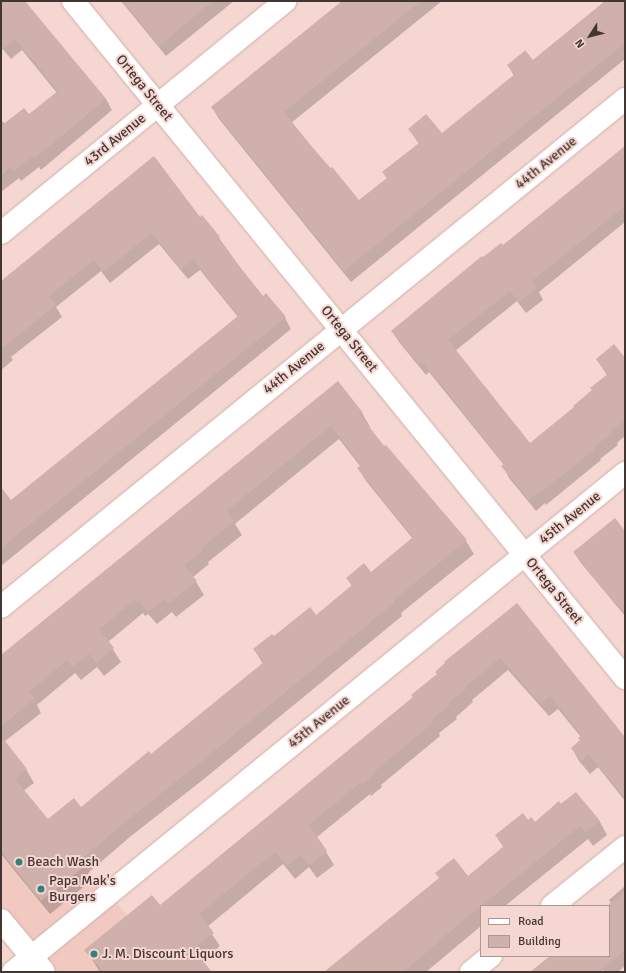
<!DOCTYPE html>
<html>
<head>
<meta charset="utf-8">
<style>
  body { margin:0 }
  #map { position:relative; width:626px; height:973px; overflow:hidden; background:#f6d6d0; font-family:Signika,sans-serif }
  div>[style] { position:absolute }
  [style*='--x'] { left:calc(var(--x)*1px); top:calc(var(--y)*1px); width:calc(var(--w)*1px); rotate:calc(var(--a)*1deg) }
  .built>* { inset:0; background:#f1c9c1 }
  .shadow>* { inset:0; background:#0003 }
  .building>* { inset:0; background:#cfb0aa }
  .roads { filter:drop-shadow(0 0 1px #ceafa9) drop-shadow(0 0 1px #ceafa9) }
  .minor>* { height:22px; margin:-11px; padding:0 11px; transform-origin:11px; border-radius:11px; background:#fff }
  .dots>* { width:11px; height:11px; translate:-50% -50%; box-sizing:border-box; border:2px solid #f6d6d0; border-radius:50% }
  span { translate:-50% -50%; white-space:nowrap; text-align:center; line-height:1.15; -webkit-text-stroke:4px #f6d6d0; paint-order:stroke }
  .street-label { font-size:14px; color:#423633 }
  .poi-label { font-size:14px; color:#423633 }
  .left { translate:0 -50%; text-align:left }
  .frame { position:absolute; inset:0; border:2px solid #423633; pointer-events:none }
  .legend { position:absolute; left:480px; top:905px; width:130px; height:52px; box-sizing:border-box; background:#f6d6d0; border:1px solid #ae9691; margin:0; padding:5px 7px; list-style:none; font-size:12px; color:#423633 }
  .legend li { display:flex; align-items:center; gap:8px; height:20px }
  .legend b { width:20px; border:1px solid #ae9691 }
  .north { position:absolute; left:570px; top:16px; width:40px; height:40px; -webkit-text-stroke:3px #f6d6d0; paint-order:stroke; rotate:234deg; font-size:11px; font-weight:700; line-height:16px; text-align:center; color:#423633 }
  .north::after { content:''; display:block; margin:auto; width:14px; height:18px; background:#423633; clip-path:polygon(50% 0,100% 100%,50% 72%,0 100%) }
</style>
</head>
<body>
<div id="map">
  <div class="built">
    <div style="clip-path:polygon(1px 736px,27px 769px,15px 779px,85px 866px,176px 972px,13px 972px,31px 957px,1px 920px)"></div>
  </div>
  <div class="shadow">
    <div style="clip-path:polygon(1px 1px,24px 1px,106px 99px,112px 110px,41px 170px,39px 167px,21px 181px,19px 178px,1px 192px,1px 120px,5px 124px,28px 116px,57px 93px,22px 50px,11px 59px,2px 48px)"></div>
    <div style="clip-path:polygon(121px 1px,234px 1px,166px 56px)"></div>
    <div style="clip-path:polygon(343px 1px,442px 1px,291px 123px,359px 201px,387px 179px,384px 172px,419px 144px,409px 129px,441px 135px,514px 76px,508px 65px,532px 61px,606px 1px,625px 1px,625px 59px,351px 282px,219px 119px,212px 107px)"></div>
    <div style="clip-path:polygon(625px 148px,625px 222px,539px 292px,543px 300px,526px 313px,517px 301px,455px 351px,530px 444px,575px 408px,607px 375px,597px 360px,625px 357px,625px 436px,617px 443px,618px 445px,600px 459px,601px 460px,546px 505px,545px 503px,536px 511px,509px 478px,503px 466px,504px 465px,429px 372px,426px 375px,399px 342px,392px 331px,483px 259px,503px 247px)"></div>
    <div style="clip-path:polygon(153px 157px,200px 218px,202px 217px,219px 238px,262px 298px,285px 318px,291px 329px,1px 566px,1px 489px,11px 502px,238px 317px,200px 270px,188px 279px,159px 244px,110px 283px,101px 271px,56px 307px,62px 317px,11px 357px,13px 360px,1px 370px,1px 282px)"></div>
    <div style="clip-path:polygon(evenodd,337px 383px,362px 413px,370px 427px,369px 428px,384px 447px,466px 541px,474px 554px,401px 613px,402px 616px,204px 779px,131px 836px,88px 873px,92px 880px,50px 914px,1px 854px,1px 657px,337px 383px,339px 439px,360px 466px,358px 468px,366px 481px,413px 539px,371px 573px,347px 578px,352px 586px,316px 616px,254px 649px,263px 664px,151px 755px,81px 808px,47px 820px,23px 791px,34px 783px,26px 769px,4px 742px,41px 713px,37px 705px,75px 673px,81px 680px,97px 667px,104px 676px,121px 662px,108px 642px,143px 613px,145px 616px,148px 614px,157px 624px,172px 612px,176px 617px,204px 595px,193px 577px,209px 564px,208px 562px,242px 535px,235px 524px,236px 523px,339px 439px)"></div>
    <div style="clip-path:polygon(625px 532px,625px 616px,581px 563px,574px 552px)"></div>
    <div style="clip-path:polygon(517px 604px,625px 738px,625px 801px,598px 767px,590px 774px,579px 761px,572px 748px,581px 741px,581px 737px,558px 709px,549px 716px,508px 670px,472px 700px,473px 702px,456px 717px,457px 719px,439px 733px,440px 736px,381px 785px,382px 787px,371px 796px,370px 794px,317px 837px,334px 865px,317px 878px,309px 867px,295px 879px,283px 864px,207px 927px,220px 946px,202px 962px,210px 972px,100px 972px,86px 950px,160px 906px,414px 698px)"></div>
    <div style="clip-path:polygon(576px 793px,600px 822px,607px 835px,593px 846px,588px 839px,505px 906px,481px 906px,481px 926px,426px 972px,335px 972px,468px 877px,504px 848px,496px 836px,528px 821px,534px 823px)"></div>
    <div style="clip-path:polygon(625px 886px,625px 966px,618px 972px,605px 972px,603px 970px,600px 972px,533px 972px,552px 956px,609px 956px,608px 906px,611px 903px,609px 900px)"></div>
  </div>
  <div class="building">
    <div style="clip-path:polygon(1px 1px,25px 1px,106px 99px,34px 159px,32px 156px,14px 171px,11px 167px,1px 176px,1px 126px,24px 108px,29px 114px,58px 91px,15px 39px,1px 51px)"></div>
    <div style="clip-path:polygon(123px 1px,213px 1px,159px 46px)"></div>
    <div style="clip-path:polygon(342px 1px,421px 1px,284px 112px,312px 147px,330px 168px,332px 167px,359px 200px,387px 178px,382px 172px,419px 143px,408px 129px,426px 114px,442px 133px,515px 74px,507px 65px,522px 53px,525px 50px,533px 60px,605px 1px,625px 1px,625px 43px,344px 271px,211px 107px)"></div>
    <div style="clip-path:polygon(625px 146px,625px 206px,532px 281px,537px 288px,519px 302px,510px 291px,448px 340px,530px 443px,574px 407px,573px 406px,592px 390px,590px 388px,608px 374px,596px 359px,614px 344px,625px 358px,625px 419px,611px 431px,612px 433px,594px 447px,595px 449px,539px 494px,538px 493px,529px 500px,501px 466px,504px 464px,445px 389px,422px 362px,419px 364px,391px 331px,482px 256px,483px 257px,501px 243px,503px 245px)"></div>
    <div style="clip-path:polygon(154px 156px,200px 217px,202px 215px,220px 237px,218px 239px,263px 296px,266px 293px,286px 317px,1px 548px,1px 487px,11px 500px,238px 316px,193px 259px,181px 269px,152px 233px,103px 272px,94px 260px,49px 296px,56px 305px,1px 349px,1px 281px)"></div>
    <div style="clip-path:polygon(338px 381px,363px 413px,360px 415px,384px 446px,386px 445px,467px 540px,394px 600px,395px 602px,197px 765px,124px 823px,81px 860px,85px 866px,41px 901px,1px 852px,1px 736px,27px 769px,15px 779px,48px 819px,74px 798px,81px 807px,149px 751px,151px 754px,264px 662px,253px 649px,272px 634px,274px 636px,310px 607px,316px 615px,352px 585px,346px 578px,364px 563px,371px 572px,413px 537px,357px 468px,361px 465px,331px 426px,229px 509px,227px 512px,235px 521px,201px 548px,203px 550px,184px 565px,197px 581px,168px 604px,164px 599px,148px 612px,139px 601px,137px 603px,135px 600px,99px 629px,114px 648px,96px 663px,89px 654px,72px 667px,67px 660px,29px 692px,35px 699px,1px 726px,1px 655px)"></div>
    <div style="clip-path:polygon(615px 518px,625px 531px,625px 613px,616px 603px,615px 604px,573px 552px)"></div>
    <div style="clip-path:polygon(517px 603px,625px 737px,625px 798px,589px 755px,582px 761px,571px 748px,580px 740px,578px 738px,582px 735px,550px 696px,541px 704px,500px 658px,465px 687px,466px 689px,448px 703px,450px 705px,432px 720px,434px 722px,374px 772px,375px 774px,363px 784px,361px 782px,309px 825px,327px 851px,309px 866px,300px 855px,287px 866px,275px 852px,199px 914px,214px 933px,193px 949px,212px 972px,103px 972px,84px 950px,152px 895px,160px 905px,413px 697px,411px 695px,437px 674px,435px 672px,445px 663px,444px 662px)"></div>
    <div style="clip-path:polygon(576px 792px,600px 821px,585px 833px,580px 827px,570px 834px,459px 924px,404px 972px,324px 972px,439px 878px,435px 873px,454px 858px,468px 876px,504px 846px,495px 835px,523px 813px,528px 820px,531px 817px,535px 822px,559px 801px,561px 804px)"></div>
    <div style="clip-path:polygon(625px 891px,625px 950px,598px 972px,530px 972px,550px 956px,609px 956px,609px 904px)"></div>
  </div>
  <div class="roads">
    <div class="minor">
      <div style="--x:73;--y:1;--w:874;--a:50.81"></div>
      <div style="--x:1;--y:233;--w:367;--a:-39.2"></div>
      <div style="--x:1;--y:607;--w:805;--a:-39.15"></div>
      <div style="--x:552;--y:906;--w:94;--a:-38.9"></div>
      <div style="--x:1;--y:920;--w:67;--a:50.4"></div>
      <div style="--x:13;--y:972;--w:790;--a:-39.19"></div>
      <div style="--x:471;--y:972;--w:26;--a:-39"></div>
    </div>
  </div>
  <div class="dots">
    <div style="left:19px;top:862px;background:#377f7d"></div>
    <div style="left:41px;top:889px;background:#377f7d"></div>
    <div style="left:94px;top:954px;background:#377f7d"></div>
  </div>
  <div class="street-label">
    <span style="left:144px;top:88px;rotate:51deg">Ortega Street</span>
    <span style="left:115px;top:140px;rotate:-39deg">43rd Avenue</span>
    <span style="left:546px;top:163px;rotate:-39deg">44th Avenue</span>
    <span style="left:349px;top:339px;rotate:51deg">Ortega Street</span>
    <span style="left:294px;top:368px;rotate:-39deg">44th Avenue</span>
    <span style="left:570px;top:518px;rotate:-39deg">45th Avenue</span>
    <span style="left:554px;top:591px;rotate:51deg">Ortega Street</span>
    <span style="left:319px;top:722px;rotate:-39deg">45th Avenue</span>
  </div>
  <div class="poi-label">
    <span class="left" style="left:27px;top:862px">Beach Wash</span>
    <span class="left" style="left:49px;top:889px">Papa Mak's<br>Burgers</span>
    <span class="left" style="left:102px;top:954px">J. M. Discount Liquors</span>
  </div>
  <div class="frame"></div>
  <ul class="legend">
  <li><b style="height:5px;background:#fff"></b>Road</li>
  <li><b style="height:11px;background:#cfb0aa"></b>Building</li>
  </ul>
  <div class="north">N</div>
</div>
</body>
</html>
